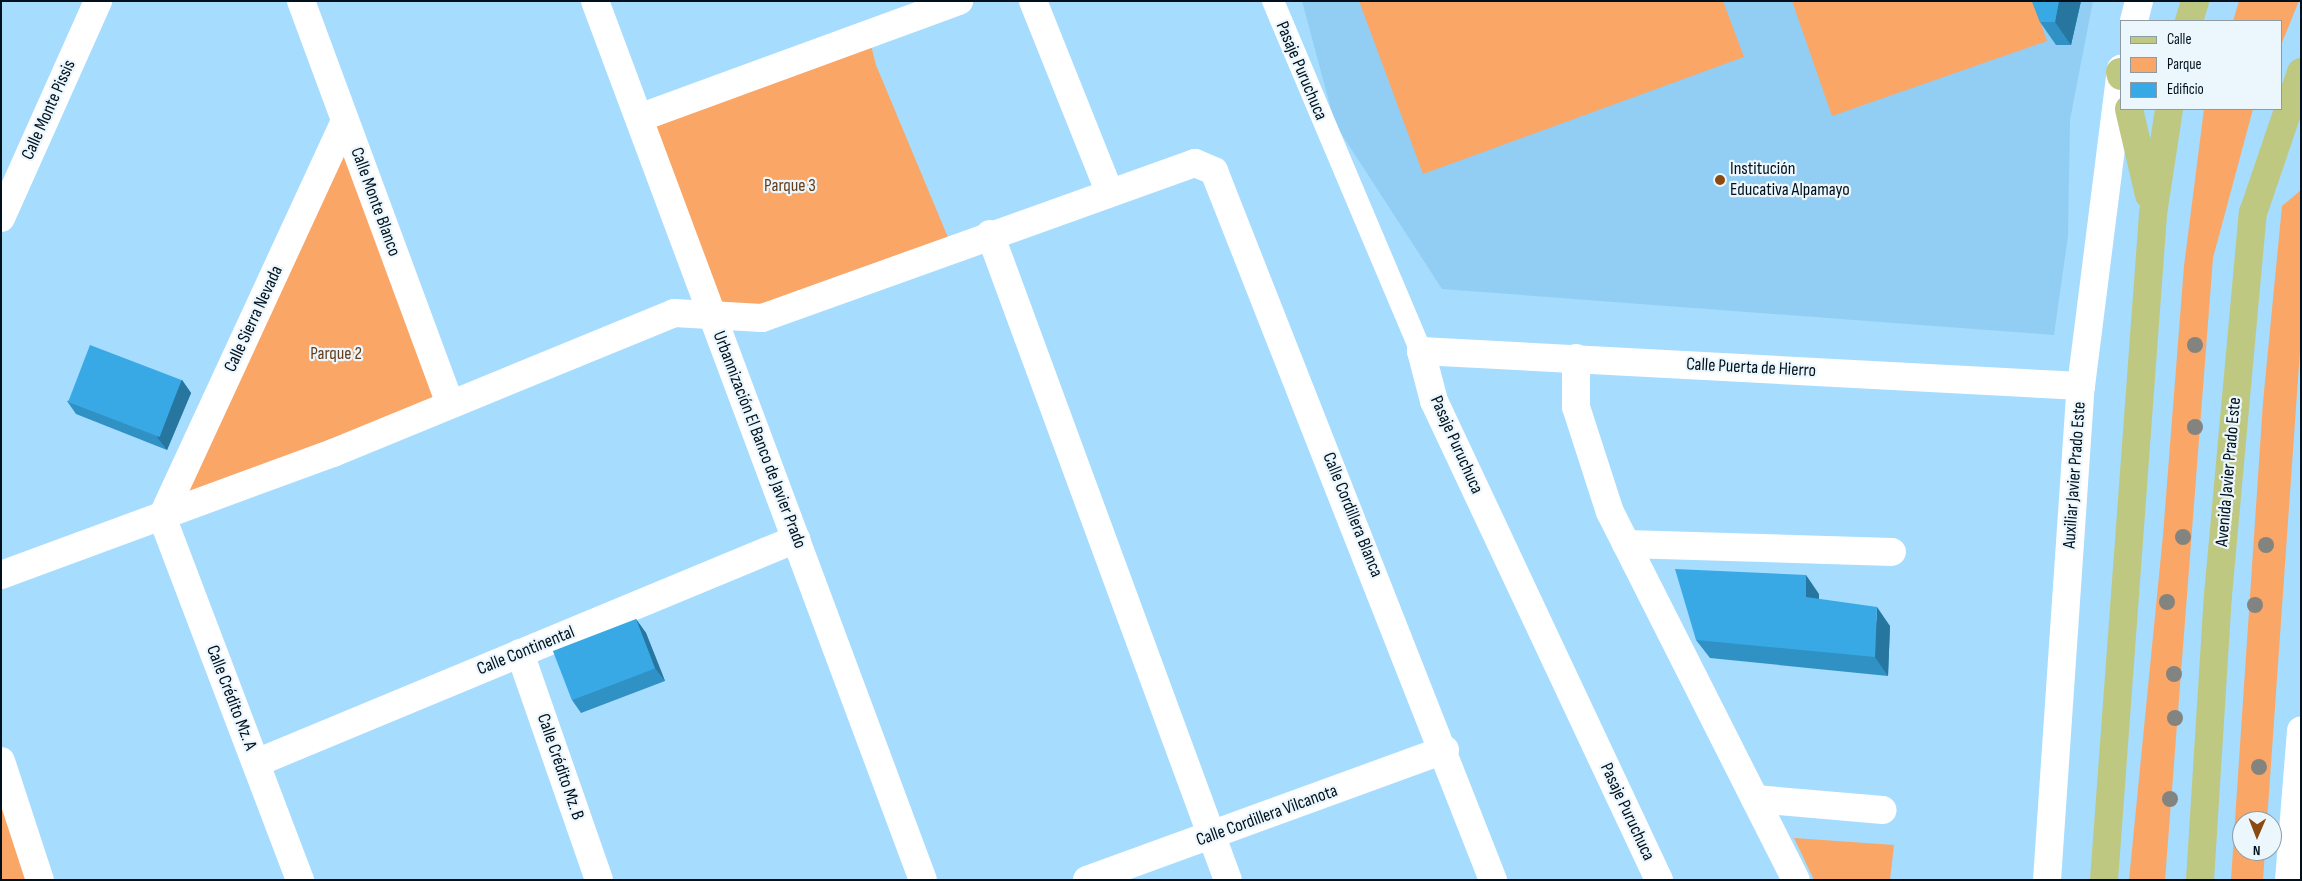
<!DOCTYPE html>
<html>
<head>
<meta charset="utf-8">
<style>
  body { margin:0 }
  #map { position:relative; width:2302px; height:881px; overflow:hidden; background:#a6dcfe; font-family:"Sofia Sans Condensed",sans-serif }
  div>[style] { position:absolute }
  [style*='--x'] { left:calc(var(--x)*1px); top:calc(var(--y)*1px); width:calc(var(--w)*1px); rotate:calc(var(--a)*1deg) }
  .built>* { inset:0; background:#92cef3 }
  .green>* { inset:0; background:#faa667 }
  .pedestrian>* { height:22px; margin:-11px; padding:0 11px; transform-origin:11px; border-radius:11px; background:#fff }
  .minor>* { height:28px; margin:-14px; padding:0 14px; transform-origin:14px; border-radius:14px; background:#fff }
  .tertiary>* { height:28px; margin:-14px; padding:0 14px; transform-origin:14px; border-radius:14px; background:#fff }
  .primary>* { height:28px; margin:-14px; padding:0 14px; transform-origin:14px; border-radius:14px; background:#bfc881 }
  .trees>* { width:16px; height:16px; margin:-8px; border-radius:50%; background:#838480 }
  .wall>* { inset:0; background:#3091c5 }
  .shaded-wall>* { inset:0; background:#2776a0 }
  .building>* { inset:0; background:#38a9e5; transform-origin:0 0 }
  .dots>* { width:14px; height:14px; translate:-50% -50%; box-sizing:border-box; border:2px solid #ecf7fd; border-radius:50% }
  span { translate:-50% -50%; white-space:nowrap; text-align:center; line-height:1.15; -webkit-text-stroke:4.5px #ecf7fd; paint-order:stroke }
  .street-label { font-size:18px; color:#00111d }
  .poi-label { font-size:18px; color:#00111d }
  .left { translate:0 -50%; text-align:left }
  .park-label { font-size:18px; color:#673c19 }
  .frame { position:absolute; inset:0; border:2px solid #00111d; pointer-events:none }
  .legend { position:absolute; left:2120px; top:20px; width:162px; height:90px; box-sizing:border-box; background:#ecf7fd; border:1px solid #8e9ba3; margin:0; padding:6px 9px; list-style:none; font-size:15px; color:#00111d }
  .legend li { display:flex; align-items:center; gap:10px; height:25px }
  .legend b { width:25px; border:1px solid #8e9ba3 }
  .north { position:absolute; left:2232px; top:811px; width:50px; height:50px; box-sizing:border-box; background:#ecf7fd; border:1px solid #8e9ba3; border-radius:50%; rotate:181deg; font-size:14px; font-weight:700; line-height:20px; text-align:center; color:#00111d }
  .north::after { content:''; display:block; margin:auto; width:18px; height:22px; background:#8a4a11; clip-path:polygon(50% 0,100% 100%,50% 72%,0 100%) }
</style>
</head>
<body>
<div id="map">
  <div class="built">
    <div style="clip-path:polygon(1302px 1px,2093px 1px,2070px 120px,2068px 236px,2054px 335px,1442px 289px,1335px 124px)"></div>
  </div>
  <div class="green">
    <div style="clip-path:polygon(1359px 1px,1723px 1px,1744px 57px,1423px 174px)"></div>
    <div style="clip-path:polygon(1792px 1px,2033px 1px,2047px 41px,1832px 116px)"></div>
    <div style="clip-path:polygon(2239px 1px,2299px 1px,2281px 45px,2281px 21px,2233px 21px)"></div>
    <div style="clip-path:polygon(869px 37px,876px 65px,952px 247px,762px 318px,712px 313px,639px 118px)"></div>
    <div style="clip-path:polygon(2204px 109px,2253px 109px,2213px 258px,2165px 880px,2129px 880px,2163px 535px,2184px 266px)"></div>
    <div style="clip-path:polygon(345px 121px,447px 402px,167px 511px)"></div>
    <div style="clip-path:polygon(2301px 190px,2301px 336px,2267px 821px,2242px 821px,2242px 851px,2265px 851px,2263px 880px,2231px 880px,2263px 402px,2282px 206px)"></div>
    <div style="clip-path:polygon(1px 767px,39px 880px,1px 880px)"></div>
    <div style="clip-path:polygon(1794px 838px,1894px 845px,1890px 880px,1814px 880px)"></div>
  </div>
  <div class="pedestrian">
    <div style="--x:1273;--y:1;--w:380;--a:67.1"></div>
  </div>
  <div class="minor">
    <div style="--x:301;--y:1;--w:429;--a:69.7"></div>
    <div style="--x:595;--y:1;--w:938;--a:69.54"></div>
    <div style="--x:1033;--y:1;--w:205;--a:68.2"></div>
    <div style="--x:639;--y:118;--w:341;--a:-20.1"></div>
    <div style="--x:1;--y:218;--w:238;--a:-65.9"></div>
    <div style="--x:990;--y:234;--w:688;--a:69.78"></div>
    <div style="--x:1576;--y:358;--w:49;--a:90"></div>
    <div style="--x:1576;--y:407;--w:110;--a:72.1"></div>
    <div style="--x:1610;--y:512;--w:412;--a:63.2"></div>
    <div style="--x:1626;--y:544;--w:266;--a:1.7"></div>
    <div style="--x:1;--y:575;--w:354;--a:-20.2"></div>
    <div style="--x:333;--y:453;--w:369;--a:-22.3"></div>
    <div style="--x:674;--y:313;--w:88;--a:3.3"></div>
    <div style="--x:762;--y:318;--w:460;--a:-19.7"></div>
    <div style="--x:1195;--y:163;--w:21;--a:23"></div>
    <div style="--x:1214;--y:171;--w:762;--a:68.52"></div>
    <div style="--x:520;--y:653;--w:240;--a:70.8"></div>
    <div style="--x:1;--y:761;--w:125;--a:71.9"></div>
    <div style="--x:256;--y:763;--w:585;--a:-22.53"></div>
    <div style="--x:1755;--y:799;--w:128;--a:4.9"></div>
    <div style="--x:300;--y:880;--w:388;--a:-110.8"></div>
    <div style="--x:162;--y:517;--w:436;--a:-65.2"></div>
    <div style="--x:1087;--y:880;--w:381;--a:-20"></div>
    <div style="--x:1659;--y:880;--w:529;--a:-115.16"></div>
    <div style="--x:1434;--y:401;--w:52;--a:-104.6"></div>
    <div style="--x:1421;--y:351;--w:661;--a:3.04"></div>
    <div style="--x:2289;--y:880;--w:150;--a:-85.4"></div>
  </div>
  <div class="tertiary">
    <div style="--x:2134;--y:21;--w:21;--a:-76"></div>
    <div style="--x:2047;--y:880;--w:495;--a:-86.1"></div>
    <div style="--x:2081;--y:386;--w:320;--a:-82.8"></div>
  </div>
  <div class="primary">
    <div style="--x:2189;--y:21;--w:21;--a:-73"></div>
    <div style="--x:2120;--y:72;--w:4;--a:76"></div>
    <div style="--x:2129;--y:109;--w:88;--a:76.9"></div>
    <div style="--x:2104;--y:880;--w:668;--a:-85.79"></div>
    <div style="--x:2153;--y:214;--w:106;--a:-81.3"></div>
    <div style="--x:2200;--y:880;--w:286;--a:-86.4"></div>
    <div style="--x:2218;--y:595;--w:384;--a:-84.8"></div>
    <div style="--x:2253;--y:213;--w:149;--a:-71.2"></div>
  </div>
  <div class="trees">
    <div style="left:2195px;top:345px"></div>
    <div style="left:2195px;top:427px"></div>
    <div style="left:2183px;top:537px"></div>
    <div style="left:2266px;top:545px"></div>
    <div style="left:2167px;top:602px"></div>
    <div style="left:2255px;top:605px"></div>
    <div style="left:2174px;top:674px"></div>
    <div style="left:2175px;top:718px"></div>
    <div style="left:2259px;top:767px"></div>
    <div style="left:2170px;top:799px"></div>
  </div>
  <div class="wall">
    <div style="clip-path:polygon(2032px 1px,2081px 1px,2071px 45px,2056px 45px,2040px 22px)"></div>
    <div style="clip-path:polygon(182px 380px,191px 393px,167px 450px,76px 414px,67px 401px)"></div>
    <div style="clip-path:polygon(1819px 594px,1819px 599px,1890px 626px,1888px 676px,1710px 658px,1696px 640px)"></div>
    <div style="clip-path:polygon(636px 619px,646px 633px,665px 681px,581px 713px,572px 700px)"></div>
  </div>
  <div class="shaded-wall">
    <div style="clip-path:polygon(2059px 1px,2081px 1px,2071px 45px,2055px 22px)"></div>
    <div style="clip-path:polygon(182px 380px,191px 393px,167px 450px,157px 437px)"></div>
    <div style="clip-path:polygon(1806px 575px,1819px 594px,1819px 616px,1806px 597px)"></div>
    <div style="clip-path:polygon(1877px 607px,1890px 626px,1888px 676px,1875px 657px)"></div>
    <div style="clip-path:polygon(636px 619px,646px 633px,665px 681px,655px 668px)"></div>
  </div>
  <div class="building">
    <div style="clip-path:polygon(2032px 1px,2059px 1px,2055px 22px,2040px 22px)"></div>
    <div style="left:90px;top:345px;width:98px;height:61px;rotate:21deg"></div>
    <div style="clip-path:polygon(1675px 569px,1806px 575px,1806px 597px,1877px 607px,1875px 657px,1696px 640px)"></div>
    <div style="left:636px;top:619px;width:53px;height:89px;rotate:69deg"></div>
  </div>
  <div class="dots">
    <div style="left:1720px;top:180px;background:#8a4a11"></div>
  </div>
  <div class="street-label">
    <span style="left:1301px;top:71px;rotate:67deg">Pasaje Puruchuca</span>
    <span style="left:49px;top:110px;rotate:-66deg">Calle Monte Pissis</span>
    <span style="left:375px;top:202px;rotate:70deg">Calle Monte Blanco</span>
    <span style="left:254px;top:319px;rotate:-65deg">Calle Sierra Nevada</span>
    <span style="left:1751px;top:368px;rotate:3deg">Calle Puerta de Hierro</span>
    <span style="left:759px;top:440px;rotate:69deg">Urbannización El Banco de Javier Prado</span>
    <span style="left:1456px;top:445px;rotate:66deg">Pasaje Puruchuca</span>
    <span style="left:2229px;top:472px;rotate:-85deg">Avenida Javier Prado Este</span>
    <span style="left:2075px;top:475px;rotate:-86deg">Auxiliar Javier Prado Este</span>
    <span style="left:1352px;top:515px;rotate:68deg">Calle Cordillera Blanca</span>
    <span style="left:526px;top:651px;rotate:-22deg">Calle Continental</span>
    <span style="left:231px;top:698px;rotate:69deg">Calle Crédito Mz. A</span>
    <span style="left:560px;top:767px;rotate:71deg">Calle Crédito Mz. B</span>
    <span style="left:1627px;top:812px;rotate:65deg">Pasaje Puruchuca</span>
    <span style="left:1267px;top:816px;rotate:-20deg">Calle Cordillera Vilcanota</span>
  </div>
  <div class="poi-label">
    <span class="left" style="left:1730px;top:180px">Institución<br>Educativa Alpamayo</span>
  </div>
  <div class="park-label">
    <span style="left:790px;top:186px">Parque 3</span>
    <span style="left:336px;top:354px">Parque 2</span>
  </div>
  <div class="frame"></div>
  <ul class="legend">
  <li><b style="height:6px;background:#bfc881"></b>Calle</li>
  <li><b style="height:14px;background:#faa667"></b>Parque</li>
  <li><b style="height:14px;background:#38a9e5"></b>Edificio</li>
  </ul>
  <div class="north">N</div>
</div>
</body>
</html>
